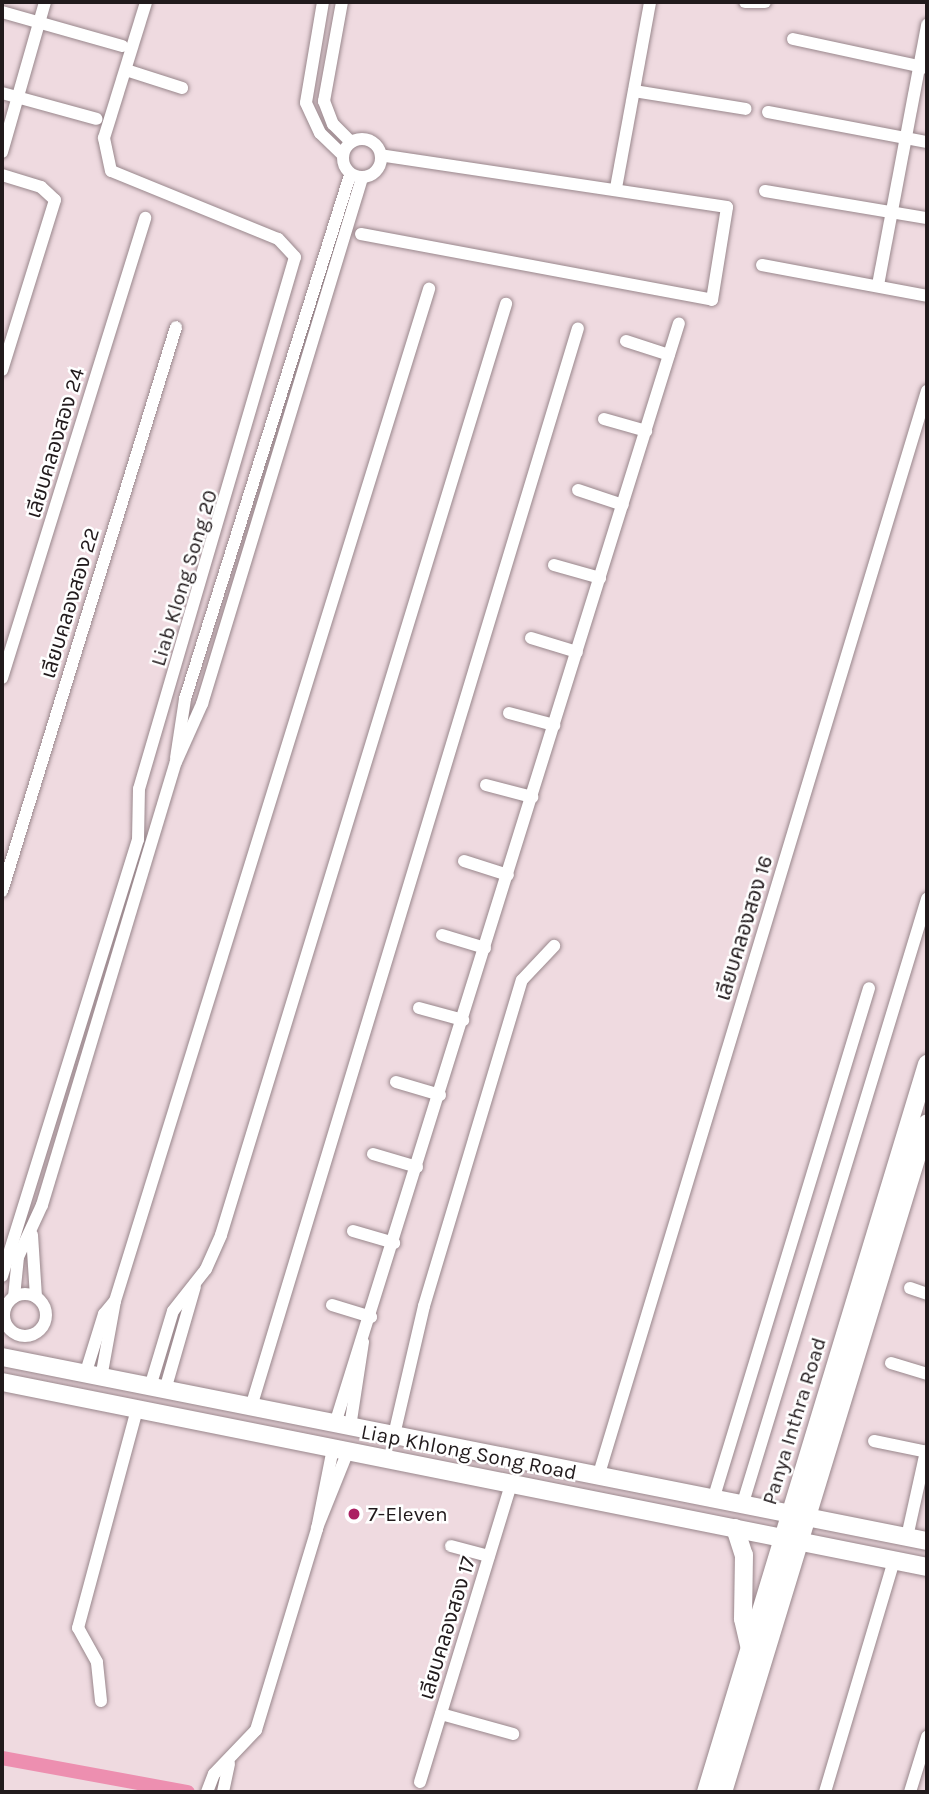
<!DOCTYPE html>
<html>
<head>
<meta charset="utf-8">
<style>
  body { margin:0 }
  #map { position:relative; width:929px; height:1794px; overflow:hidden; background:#efdae0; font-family:Karla,"Noto Sans Thai",sans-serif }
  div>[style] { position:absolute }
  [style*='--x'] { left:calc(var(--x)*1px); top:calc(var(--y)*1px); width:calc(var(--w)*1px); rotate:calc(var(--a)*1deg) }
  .canal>* { height:14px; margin:-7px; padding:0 7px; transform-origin:7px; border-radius:7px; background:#ed8fb0 }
  .roads { filter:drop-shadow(0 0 2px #99878c) drop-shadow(0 0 2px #99878c) }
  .street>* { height:12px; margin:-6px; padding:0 6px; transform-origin:6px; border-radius:6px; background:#fff }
  .street>.ring { margin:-6px; padding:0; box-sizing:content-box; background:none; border:12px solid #fff; border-radius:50% }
  .secondary>* { height:18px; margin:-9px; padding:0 9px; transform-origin:9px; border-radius:9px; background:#fff }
  .dots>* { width:19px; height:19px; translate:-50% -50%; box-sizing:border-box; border:4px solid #fff; border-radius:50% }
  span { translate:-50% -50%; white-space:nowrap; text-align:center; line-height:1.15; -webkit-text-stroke:5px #fff; paint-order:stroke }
  .street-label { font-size:21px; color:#211a1c }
  .poi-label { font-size:21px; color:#211a1c }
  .left { translate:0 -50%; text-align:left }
  .frame { position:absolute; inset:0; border:4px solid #211a1c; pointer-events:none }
</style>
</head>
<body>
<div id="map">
  <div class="canal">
    <div style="--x:2;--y:1758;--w:189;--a:10.4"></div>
  </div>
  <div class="roads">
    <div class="street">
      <div style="--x:323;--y:2;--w:102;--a:99.6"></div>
      <div style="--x:306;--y:103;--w:33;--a:65"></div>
      <div style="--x:320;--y:133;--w:32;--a:44"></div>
      <div style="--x:342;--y:2;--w:101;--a:100.3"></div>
      <div style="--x:324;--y:101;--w:25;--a:69"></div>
      <div style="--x:333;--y:124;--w:25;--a:45"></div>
      <div style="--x:745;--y:2;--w:20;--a:0"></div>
      <div style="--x:2;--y:12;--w:125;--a:15.8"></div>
      <div style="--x:793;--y:39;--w:137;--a:12.2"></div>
      <div style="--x:126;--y:70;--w:59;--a:17.8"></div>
      <div style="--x:634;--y:91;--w:113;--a:9.1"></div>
      <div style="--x:2;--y:93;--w:98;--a:15.3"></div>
      <div style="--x:768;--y:112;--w:162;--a:10.7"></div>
      <div class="ring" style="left:343px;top:139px;width:26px;height:26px"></div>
      <div style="--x:2;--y:152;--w:156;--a:-74"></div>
      <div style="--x:2;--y:175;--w:41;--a:17.1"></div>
      <div style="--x:41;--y:187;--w:19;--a:43"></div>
      <div style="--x:55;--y:200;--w:178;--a:107.3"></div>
      <div style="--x:616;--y:188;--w:189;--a:-79.6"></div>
      <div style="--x:765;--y:191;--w:164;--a:9.5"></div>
      <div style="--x:361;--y:234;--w:357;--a:10.6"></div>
      <div style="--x:712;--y:300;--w:94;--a:-80.8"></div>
      <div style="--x:727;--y:207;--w:350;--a:-171.5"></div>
      <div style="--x:762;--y:265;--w:168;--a:10.6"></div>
      <div style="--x:878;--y:285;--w:265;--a:-79.3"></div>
      <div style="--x:626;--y:341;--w:45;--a:18"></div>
      <div style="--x:604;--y:419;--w:44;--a:15.9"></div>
      <div style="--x:578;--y:490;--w:47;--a:18.4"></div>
      <div style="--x:554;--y:565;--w:48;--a:15.8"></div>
      <div style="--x:531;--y:638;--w:48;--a:16.9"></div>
      <div style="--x:2;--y:678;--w:482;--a:-72.7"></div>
      <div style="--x:509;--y:713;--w:47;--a:14.9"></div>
      <div style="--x:176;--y:758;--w:60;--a:-81.3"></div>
      <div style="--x:185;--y:699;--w:549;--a:-72.52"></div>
      <div style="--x:486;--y:785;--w:48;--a:14.6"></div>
      <div style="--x:464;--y:861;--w:46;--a:17.7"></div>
      <div style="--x:2;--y:891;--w:590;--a:-72.85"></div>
      <div style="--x:442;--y:935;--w:45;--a:16.8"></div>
      <div style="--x:419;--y:1008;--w:46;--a:15.3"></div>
      <div style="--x:396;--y:1082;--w:46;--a:16.5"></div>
      <div style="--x:373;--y:1154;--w:46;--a:16.5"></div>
      <div style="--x:353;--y:1231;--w:43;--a:16.3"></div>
      <div style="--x:32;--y:1235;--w:62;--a:86.3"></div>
      <div style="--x:2;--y:1276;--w:457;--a:-72.7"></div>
      <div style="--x:138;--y:840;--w:51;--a:-88.9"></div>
      <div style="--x:139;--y:789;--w:554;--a:-73.66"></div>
      <div style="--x:295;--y:257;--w:25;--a:-133"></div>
      <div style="--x:278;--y:239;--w:180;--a:-157.8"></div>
      <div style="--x:111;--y:171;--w:34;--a:-102"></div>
      <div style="--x:104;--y:138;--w:142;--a:-72.8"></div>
      <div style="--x:910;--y:1288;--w:18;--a:19"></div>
      <div class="ring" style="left:4px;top:1294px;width:30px;height:30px"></div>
      <div style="--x:14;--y:1297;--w:40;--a:-84.3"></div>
      <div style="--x:18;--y:1257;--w:57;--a:-65.2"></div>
      <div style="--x:42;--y:1205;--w:463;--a:-73.2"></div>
      <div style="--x:176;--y:762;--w:64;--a:-65.9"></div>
      <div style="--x:202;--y:704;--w:550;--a:-73.08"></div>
      <div style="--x:332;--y:1305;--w:41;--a:17.1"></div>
      <div style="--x:891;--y:1363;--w:38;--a:17"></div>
      <div style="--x:85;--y:1375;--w:64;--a:-72.7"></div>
      <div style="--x:104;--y:1314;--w:17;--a:-50"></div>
      <div style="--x:115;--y:1301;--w:1060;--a:-72.76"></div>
      <div style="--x:101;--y:1378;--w:78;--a:-79.7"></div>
      <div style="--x:150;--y:1387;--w:79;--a:-73.2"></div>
      <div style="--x:173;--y:1311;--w:53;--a:-51.8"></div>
      <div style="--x:206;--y:1269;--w:37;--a:-66"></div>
      <div style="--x:221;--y:1235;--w:974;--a:-72.98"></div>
      <div style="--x:165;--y:1390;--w:108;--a:-73.9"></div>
      <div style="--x:251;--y:1407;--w:1127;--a:-73.14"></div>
      <div style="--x:335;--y:1424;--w:1153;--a:-72.65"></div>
      <div style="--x:350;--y:1427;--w:86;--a:-81.3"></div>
      <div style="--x:394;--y:1435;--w:132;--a:-76.9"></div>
      <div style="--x:424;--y:1306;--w:340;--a:-73.3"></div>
      <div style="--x:522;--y:980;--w:47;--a:-46.7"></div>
      <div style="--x:874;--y:1441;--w:54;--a:11.7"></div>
      <div style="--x:598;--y:1477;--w:1135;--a:-73.15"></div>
      <div style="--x:713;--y:1500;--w:535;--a:-73.05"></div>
      <div style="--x:742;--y:1506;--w:635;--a:-73.05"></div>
      <div style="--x:317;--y:1528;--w:83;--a:-68.1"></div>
      <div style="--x:907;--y:1537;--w:88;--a:-77.5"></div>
      <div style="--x:451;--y:1546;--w:39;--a:15"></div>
      <div style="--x:101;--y:1701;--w:39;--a:-96"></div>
      <div style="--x:97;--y:1662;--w:39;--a:-119"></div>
      <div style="--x:78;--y:1628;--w:227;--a:-74.9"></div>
      <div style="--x:441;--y:1714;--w:75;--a:15.5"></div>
      <div style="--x:420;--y:1782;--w:312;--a:-73"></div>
      <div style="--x:207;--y:1792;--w:19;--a:-69"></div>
      <div style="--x:214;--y:1774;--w:61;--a:-46.3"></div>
      <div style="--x:256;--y:1730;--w:210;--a:-73.1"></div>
      <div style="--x:317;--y:1529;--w:83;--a:-78.8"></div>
      <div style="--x:223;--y:1792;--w:29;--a:-78"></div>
      <div style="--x:825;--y:1792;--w:242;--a:-73.4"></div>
      <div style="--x:910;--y:1792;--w:58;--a:-72.8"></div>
    </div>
    <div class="secondary">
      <div style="--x:2;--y:1357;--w:943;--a:11.25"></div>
      <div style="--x:2;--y:1382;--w:943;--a:11.31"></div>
      <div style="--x:735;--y:1528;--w:28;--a:72"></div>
      <div style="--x:744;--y:1555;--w:64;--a:90.9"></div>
      <div style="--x:743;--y:1619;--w:27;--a:77"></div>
      <div style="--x:706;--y:1792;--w:761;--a:-73.11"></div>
      <div style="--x:723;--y:1792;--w:699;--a:-73.04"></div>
    </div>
  </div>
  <div class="dots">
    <div style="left:354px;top:1514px;background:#ab2162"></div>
  </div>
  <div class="street-label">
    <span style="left:55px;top:443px;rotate:-73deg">เลียบคลองสอง 24</span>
    <span style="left:184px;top:578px;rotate:-73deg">Liab Klong Song 20</span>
    <span style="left:70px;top:603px;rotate:-73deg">เลียบคลองสอง 22</span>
    <span style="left:744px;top:928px;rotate:-73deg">เลียบคลองสอง 16</span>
    <span style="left:794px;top:1421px;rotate:-73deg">Panya Inthra Road</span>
    <span style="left:469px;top:1452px;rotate:11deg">Liap Khlong Song Road</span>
    <span style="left:447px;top:1628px;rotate:-73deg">เลียบคลองสอง 17</span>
  </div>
  <div class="poi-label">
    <span class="left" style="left:368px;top:1514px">7-Eleven</span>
  </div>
  <div class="frame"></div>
</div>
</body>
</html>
